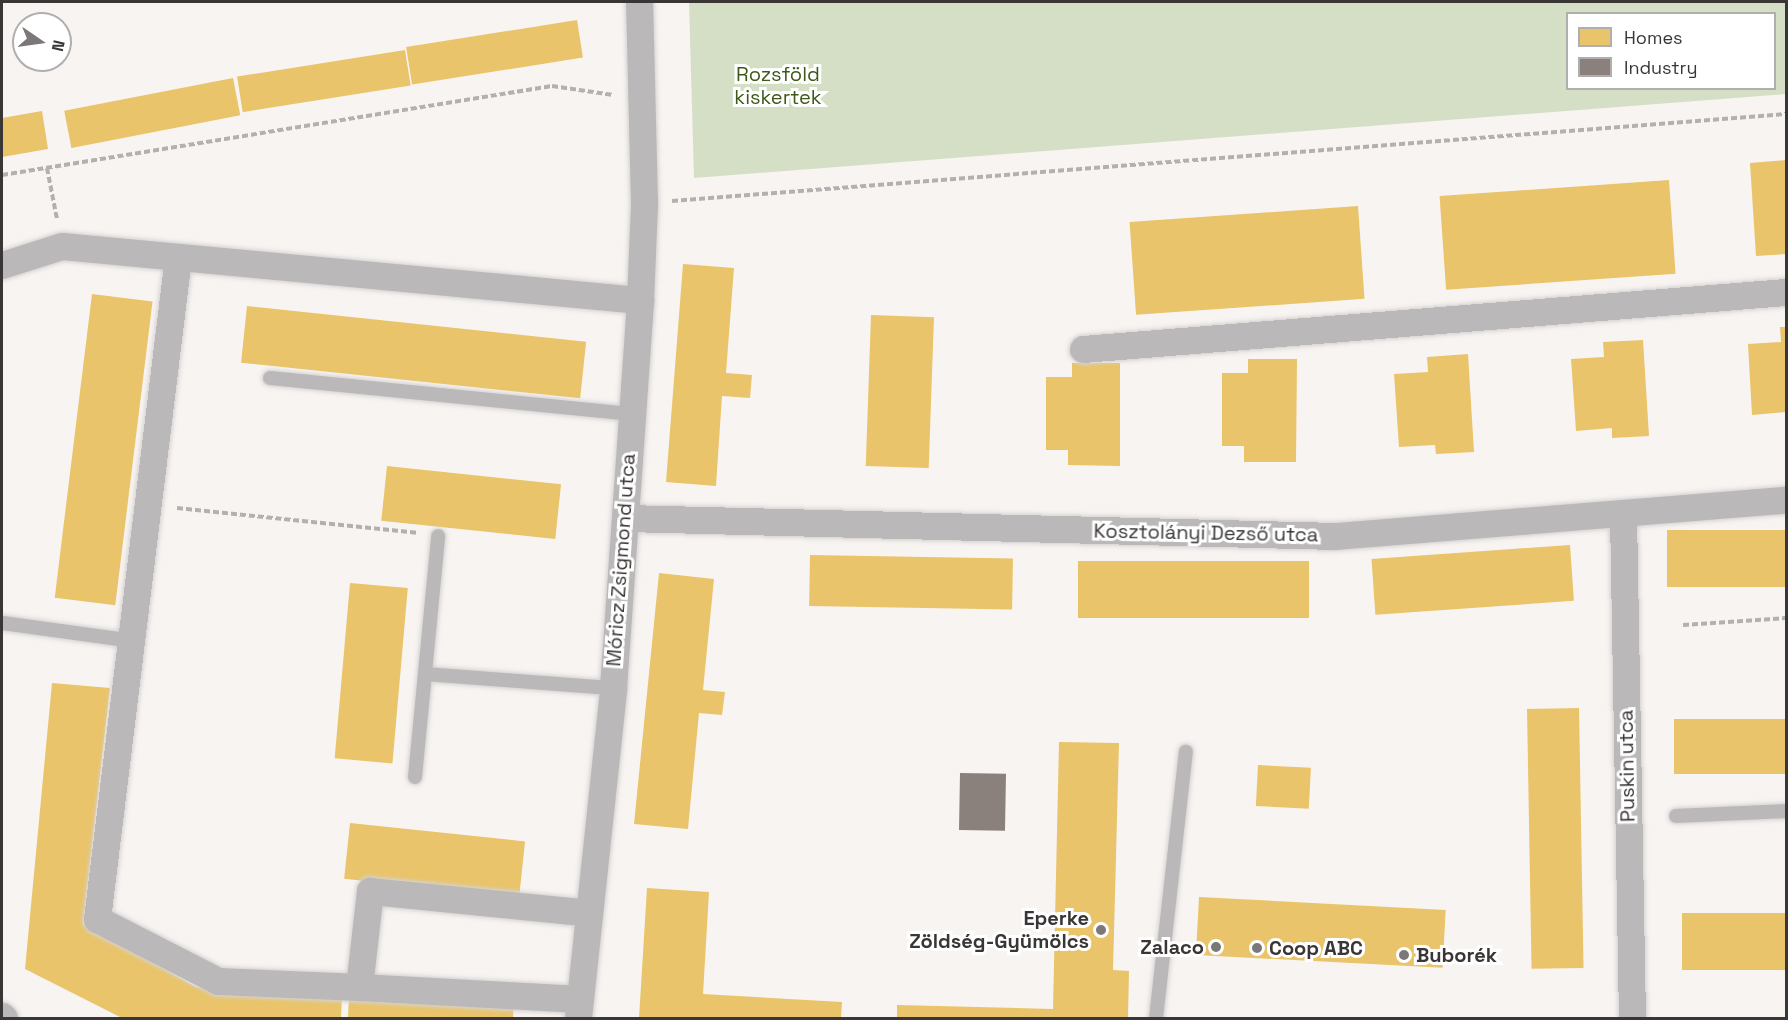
<!DOCTYPE html>
<html>
<head>
<meta charset="utf-8">
<style>
  body { margin:0 }
  #map { position:relative; width:1788px; height:1020px; overflow:hidden; background:#f8f4f2; font-family:"Space Grotesk",sans-serif }
  div>[style] { position:absolute }
  [style*='--x'] { left:calc(var(--x)*1px); top:calc(var(--y)*1px); width:calc(var(--w)*1px); rotate:calc(var(--a)*1deg) }
  .green>* { inset:0; background:#d4dfc6 }
  .homes>* { inset:0; background:#e9c46a; transform-origin:0 0 }
  .industry>* { inset:0; background:#8a817c; transform-origin:0 0 }
  .path>* { height:4px; margin-top:-2px; transform-origin:0; background:repeating-linear-gradient(90deg,#b2b1b1 0 6px,transparent 0 9px) }
  .roads { filter:drop-shadow(0 0 2px #d5d2d1) drop-shadow(0 0 2px #d5d2d1) }
  .service>* { height:14px; margin:-7px; padding:0 7px; transform-origin:7px; border-radius:7px; background:#bab8b8 }
  .minor>* { height:27px; margin:-13.5px; padding:0 13.5px; transform-origin:13.5px; border-radius:13.5px; background:#bab8b8 }
  .dots>* { width:16px; height:16px; translate:-50% -50%; box-sizing:border-box; border:3px solid #fff; border-radius:50% }
  span { translate:-50% -50%; white-space:nowrap; text-align:center; line-height:1.15; -webkit-text-stroke:6px #fff; paint-order:stroke }
  .park-label { font-size:20px; color:#3c5918 }
  .street-label { font-size:20px; color:#393635 }
  .poi-label { font-size:20px; color:#393635; font-weight:700 }
  .right { translate:-100% -50%; text-align:right }
  .left { translate:0 -50%; text-align:left }
  .frame { position:absolute; inset:0; border:3px solid #393635; pointer-events:none }
  .legend { position:absolute; left:1566px; top:12px; width:210px; height:78px; box-sizing:border-box; background:#fff; border:2px solid #b0afae; margin:0; padding:8px 10px; list-style:none; font-size:18px; color:#393635 }
  .legend li { display:flex; align-items:center; gap:12px; height:30px }
  .legend b { width:30px; border:2px solid #b0afae }
  .north { position:absolute; left:12px; top:12px; width:60px; height:60px; box-sizing:border-box; background:#fff; border:2px solid #b0afae; border-radius:50%; rotate:103deg; font-size:16px; font-weight:700; line-height:24px; text-align:center; color:#393635 }
  .north::after { content:''; display:block; margin:auto; width:21px; height:27px; background:#7c7877; clip-path:polygon(50% 0,100% 100%,50% 72%,0 100%) }
</style>
</head>
<body>
<div id="map">
  <div class="green">
    <div style="clip-path:polygon(evenodd,689px 2px,1786px 2px,1786px 94px,694px 178px,689px 2px,1568px 14px,1774px 14px,1774px 88px,1568px 88px,1568px 14px)"></div>
  </div>
  <div class="homes">
    <div style="left:577px;top:20px;width:38px;height:173px;rotate:81deg"></div>
    <div style="left:405px;top:50px;width:36px;height:170px;rotate:81deg"></div>
    <div style="left:233px;top:78px;width:38px;height:172px;rotate:79deg"></div>
    <div style="clip-path:polygon(42px 111px,48px 149px,2px 157px,2px 118px)"></div>
    <div style="clip-path:polygon(1786px 160px,1786px 254px,1756px 256px,1750px 163px)"></div>
    <div style="left:1669px;top:180px;width:94px;height:230px;rotate:86deg"></div>
    <div style="left:1358px;top:206px;width:93px;height:229px;rotate:86deg"></div>
    <div style="clip-path:polygon(683px 264px,734px 268px,726px 373px,752px 375px,750px 398px,722px 396px,716px 486px,666px 482px)"></div>
    <div style="left:92px;top:294px;width:61px;height:306px;rotate:7deg"></div>
    <div style="left:247px;top:306px;width:341px;height:57px;rotate:6deg"></div>
    <div style="left:871px;top:315px;width:63px;height:151px;rotate:2deg"></div>
    <div style="clip-path:polygon(1780px 327px,1786px 327px,1786px 412px,1752px 415px,1748px 344px,1781px 342px)"></div>
    <div style="clip-path:polygon(1643px 340px,1649px 436px,1612px 438px,1612px 428px,1576px 431px,1571px 359px,1604px 357px,1603px 342px)"></div>
    <div style="clip-path:polygon(1468px 354px,1474px 452px,1436px 454px,1435px 445px,1399px 447px,1394px 374px,1428px 372px,1427px 357px)"></div>
    <div style="clip-path:polygon(1248px 359px,1297px 359px,1296px 462px,1244px 462px,1244px 446px,1222px 446px,1222px 373px,1248px 373px)"></div>
    <div style="clip-path:polygon(1072px 363px,1120px 363px,1120px 466px,1068px 465px,1068px 450px,1046px 450px,1046px 377px,1072px 377px)"></div>
    <div style="left:387px;top:466px;width:175px;height:55px;rotate:6deg"></div>
    <div style="left:1786px;top:530px;width:57px;height:119px;rotate:90deg"></div>
    <div style="left:1570px;top:545px;width:56px;height:199px;rotate:86deg"></div>
    <div style="left:810px;top:555px;width:203px;height:51px;rotate:1deg"></div>
    <div style="left:1309px;top:561px;width:57px;height:231px;rotate:90deg"></div>
    <div style="clip-path:polygon(659px 573px,714px 579px,703px 690px,725px 692px,722px 715px,699px 713px,688px 829px,634px 824px)"></div>
    <div style="left:350px;top:583px;width:58px;height:176px;rotate:5deg"></div>
    <div style="clip-path:polygon(52px 683px,110px 688px,83px 924px,196px 987px,342px 996px,341px 1018px,122px 1018px,25px 969px)"></div>
    <div style="left:1579px;top:708px;width:260px;height:52px;rotate:89deg"></div>
    <div style="left:1786px;top:719px;width:55px;height:112px;rotate:90deg"></div>
    <div style="clip-path:polygon(1059px 742px,1119px 743px,1113px 970px,1129px 971px,1128px 1018px,897px 1018px,897px 1005px,1053px 1009px)"></div>
    <div style="left:1258px;top:765px;width:53px;height:41px;rotate:3deg"></div>
    <div style="left:350px;top:823px;width:176px;height:56px;rotate:6deg"></div>
    <div style="clip-path:polygon(647px 888px,709px 892px,703px 994px,842px 1002px,841px 1018px,639px 1018px)"></div>
    <div style="left:1199px;top:897px;width:247px;height:58px;rotate:3deg"></div>
    <div style="left:1786px;top:913px;width:57px;height:104px;rotate:90deg"></div>
    <div style="clip-path:polygon(349px 996px,514px 1002px,513px 1018px,348px 1018px)"></div>
  </div>
  <div class="industry">
    <div style="left:960px;top:773px;width:46px;height:57px;rotate:1deg"></div>
  </div>
  <div class="path">
    <div style="--x:47;--y:168;--w:52;--a:78.9"></div>
    <div style="--x:2;--y:175;--w:557;--a:-9.19"></div>
    <div style="--x:552;--y:86;--w:62;--a:8.4"></div>
    <div style="--x:672;--y:201;--w:1117;--a:-4.47"></div>
    <div style="--x:177;--y:508;--w:241;--a:5.9"></div>
    <div style="--x:1683;--y:625;--w:103;--a:-3.9"></div>
  </div>
  <div class="roads">
    <div class="service">
      <div style="--x:270;--y:378;--w:362;--a:5.7"></div>
      <div style="--x:2;--y:623;--w:133;--a:7.8"></div>
      <div style="--x:425;--y:674;--w:189;--a:4.3"></div>
      <div style="--x:415;--y:777;--w:242;--a:-84.5"></div>
      <div style="--x:1676;--y:816;--w:110;--a:-2.6"></div>
      <div style="--x:1156;--y:1018;--w:268;--a:-83.6"></div>
    </div>
    <div class="minor">
      <div style="--x:178;--y:257;--w:667;--a:96.98"></div>
      <div style="--x:97;--y:919;--w:136;--a:27.1"></div>
      <div style="--x:218;--y:981;--w:141;--a:2.4"></div>
      <div style="--x:2;--y:265;--w:63;--a:-17.6"></div>
      <div style="--x:62;--y:246;--w:581;--a:5.34"></div>
      <div style="--x:1083;--y:349;--w:705;--a:-4.64"></div>
      <div style="--x:1623;--y:513;--w:505;--a:88.98"></div>
      <div style="--x:625;--y:518;--w:710;--a:1.45"></div>
      <div style="--x:1335;--y:536;--w:452;--a:-4.6"></div>
      <div style="--x:580;--y:999;--w:221;--a:-176.9"></div>
      <div style="--x:359;--y:987;--w:97;--a:-83.5"></div>
      <div style="--x:370;--y:891;--w:220;--a:5.7"></div>
      <div style="--x:2;--y:1016;--w:3;--a:45"></div>
      <div style="--x:578;--y:1018;--w:332;--a:-83.9"></div>
      <div style="--x:613;--y:688;--w:389;--a:-86"></div>
      <div style="--x:640;--y:300;--w:97;--a:-87.6"></div>
      <div style="--x:644;--y:203;--w:201;--a:-91.4"></div>
    </div>
  </div>
  <div class="dots">
    <div style="left:1101px;top:930px;background:#7c7877"></div>
    <div style="left:1216px;top:947px;background:#7c7877"></div>
    <div style="left:1257px;top:948px;background:#7c7877"></div>
    <div style="left:1404px;top:955px;background:#7c7877"></div>
  </div>
  <div class="park-label">
    <span style="left:778px;top:86px">Rozsföld<br>kiskertek</span>
  </div>
  <div class="street-label">
    <span style="left:1206px;top:533px;rotate:1deg">Kosztolányi Dezső utca</span>
    <span style="left:621px;top:560px;rotate:-86deg">Móricz Zsigmond utca</span>
    <span style="left:1627px;top:766px;rotate:-91deg">Puskin utca</span>
  </div>
  <div class="poi-label">
    <span class="right" style="left:1089px;top:930px">Eperke<br>Zöldség-Gyümölcs</span>
    <span class="right" style="left:1204px;top:947px">Zalaco</span>
    <span class="left" style="left:1269px;top:948px">Coop ABC</span>
    <span class="left" style="left:1416px;top:955px">Buborék</span>
  </div>
  <div class="frame"></div>
  <ul class="legend">
  <li><b style="height:16px;background:#e9c46a"></b>Homes</li>
  <li><b style="height:16px;background:#8a817c"></b>Industry</li>
  </ul>
  <div class="north">N</div>
</div>
</body>
</html>
